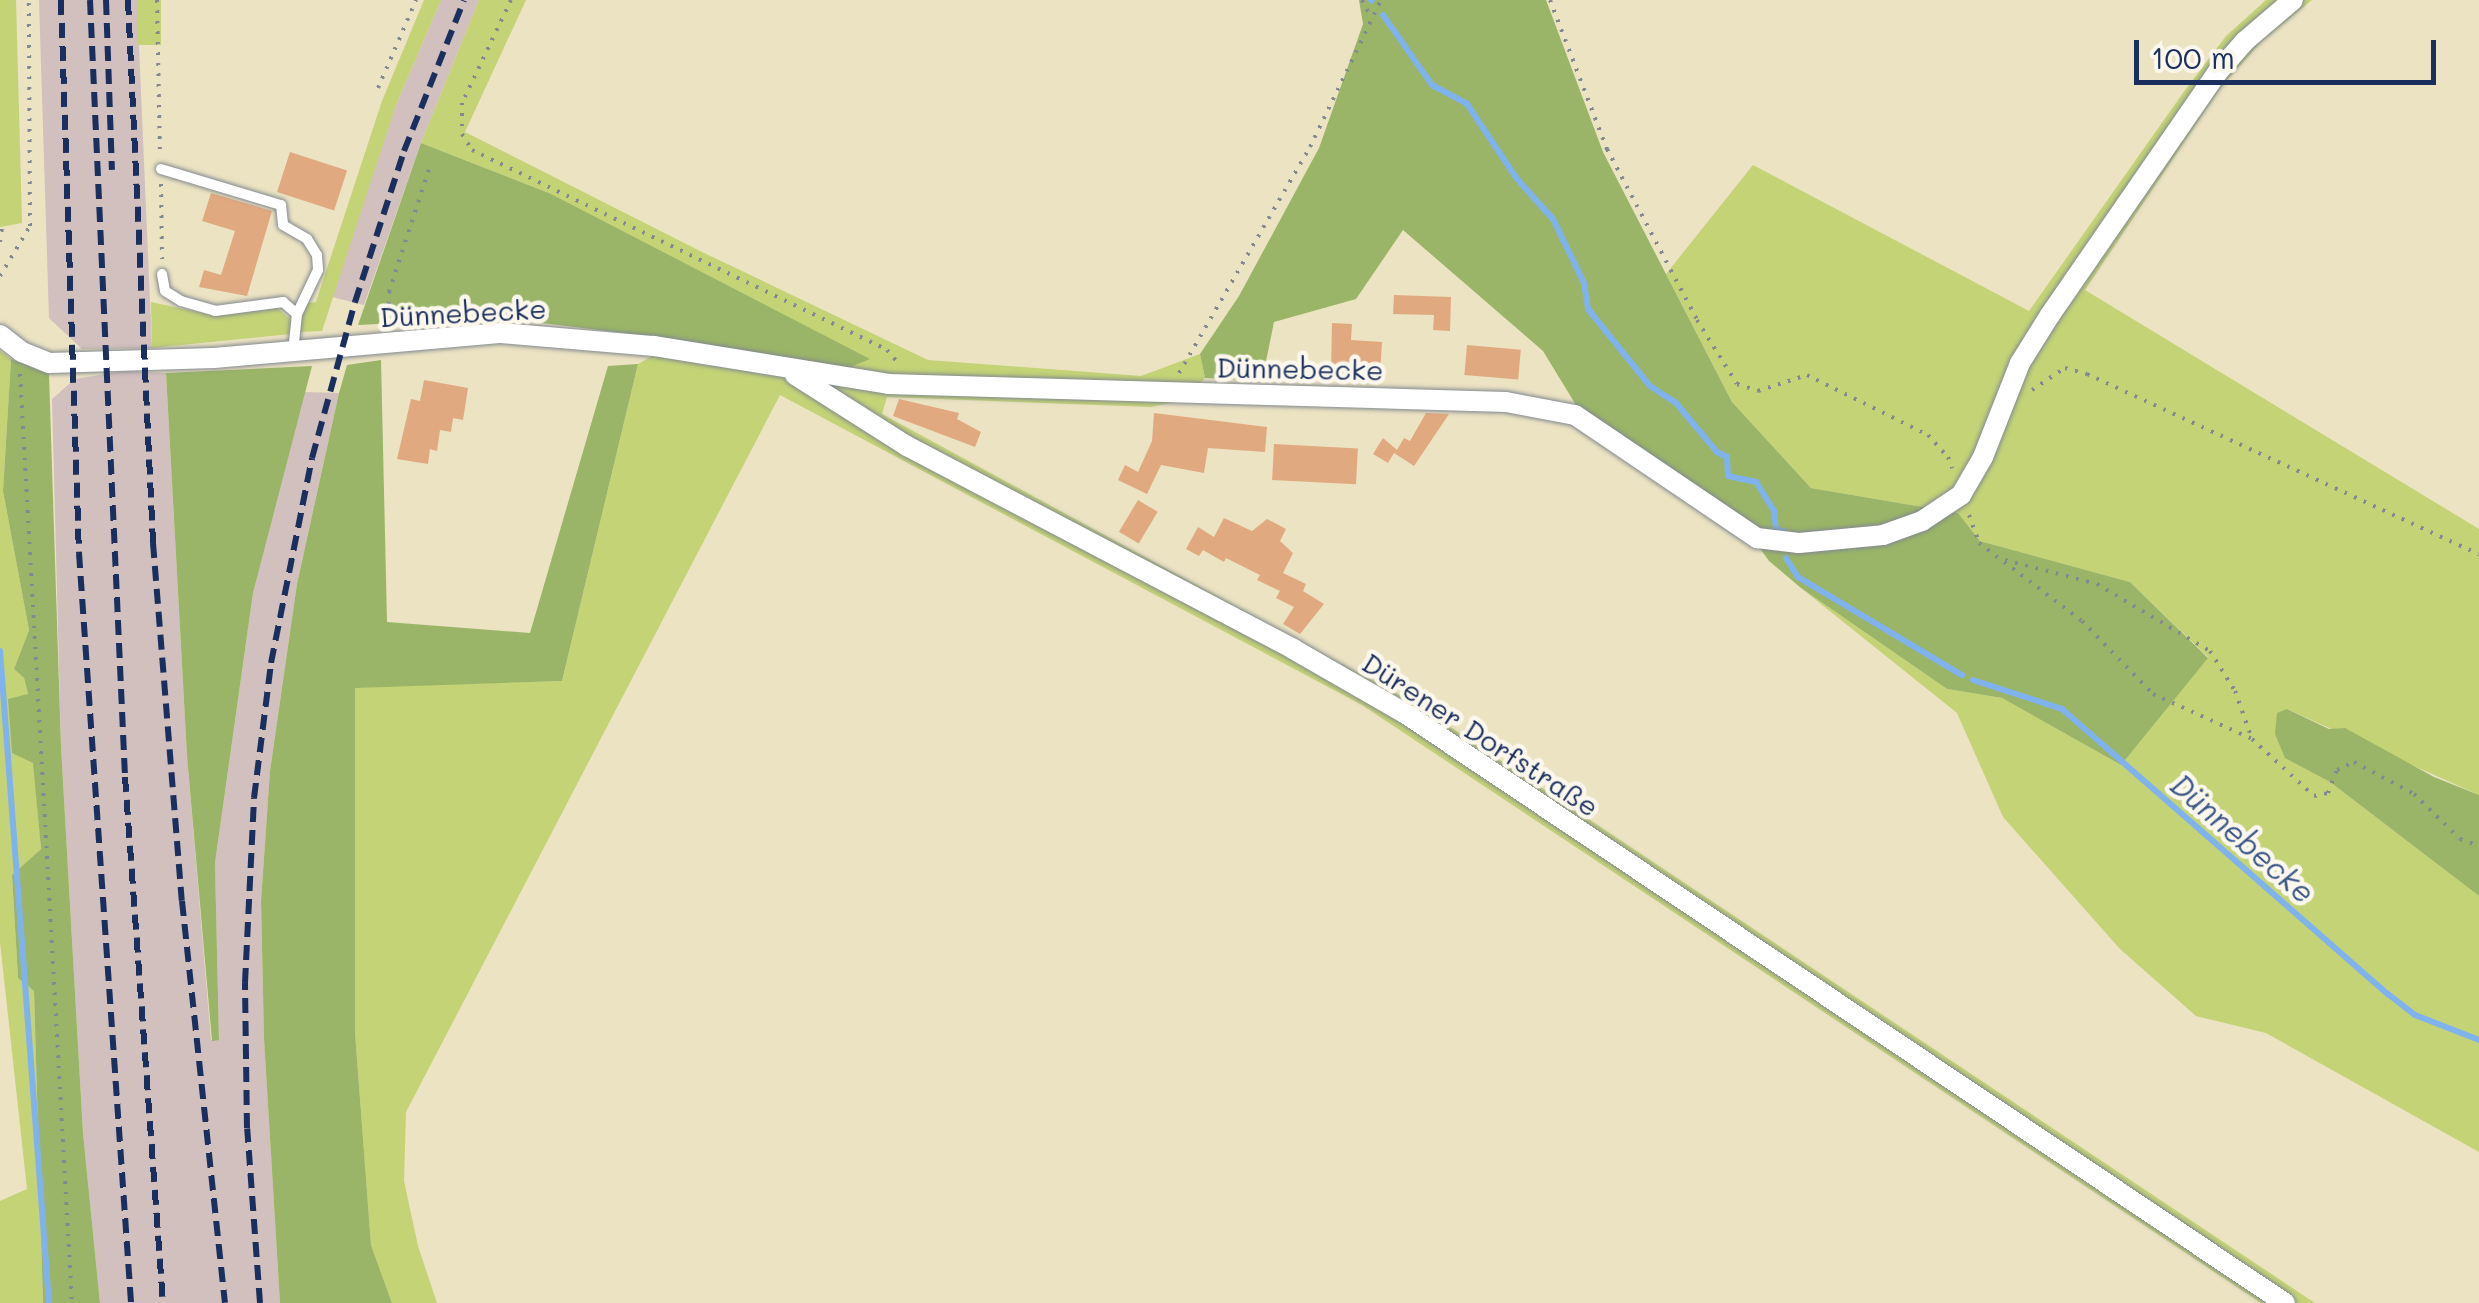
<!DOCTYPE html>
<html>
<head>
<meta charset="utf-8">
<style>
  body { margin:0 }
  #map { position:relative; width:2479px; height:1303px; overflow:hidden; background:#ebe3c2; font-family:Mali,sans-serif }
  div>[style] { position:absolute }
  [style*='--x'] { left:calc(var(--x)*1px); top:calc(var(--y)*1px); width:calc(var(--w)*1px); rotate:calc(var(--a)*1deg) }
  .industrial>* { inset:0; background:#d1c0bd }
  .green>* { inset:0; background:#c3d376; transform-origin:0 0 }
  .forest>* { inset:0; background:#9ab567 }
  .stream>* { height:6px; margin:-3px; padding:0 3px; transform-origin:3px; border-radius:3px; background:#80b3ed }
  .building>* { inset:0; background:#e1a980; transform-origin:0 0 }
  .path>* { height:4px; margin-top:-2px; transform-origin:0; background:repeating-linear-gradient(90deg,#838990 0 2.5px,transparent 0 10.5px) }
  .roads { filter:drop-shadow(0 0 2px #838990) drop-shadow(0 0 2px #838990) }
  .service>* { height:10px; margin:-5px; padding:0 5px; transform-origin:5px; border-radius:5px; background:#fff }
  .minor>* { height:20px; margin:-10px; padding:0 10px; transform-origin:10px; border-radius:10px; background:#fff }
  .rail>* { height:6px; margin-top:-3px; transform-origin:0; background:repeating-linear-gradient(90deg,#1b2f5e 0 15px,transparent 0 23px) }
  span { translate:-50% -50%; white-space:nowrap; text-align:center; line-height:1.15; -webkit-text-stroke:9px #fbf7ec; paint-order:stroke }
  .street-label { font-size:28px; color:#1b2f5e }
  .water-label { font-size:30px; color:#395789; font-style:italic }
  .scale { position:absolute; left:2134px; top:40px; width:302px; height:45px; box-sizing:border-box; border:5px solid #1b2f5e; border-top:0; padding-left:12px; font-size:30px; line-height:35px; white-space:nowrap; color:#1b2f5e; -webkit-text-stroke:8px #fbf7ec; paint-order:stroke }
</style>
</head>
<body>
<div id="map">
  <div class="industrial">
    <div style="clip-path:polygon(39px 0,137px 0,152px 348px,82px 349px,49px 318px)"></div>
    <div style="clip-path:polygon(441px 0,479px 0,421px 143px,364px 305px,332px 297px,396px 105px)"></div>
    <div style="clip-path:polygon(124px 371px,166px 373px,187px 756px,211px 1040px,219px 1039px,215px 863px,253px 593px,304px 392px,339px 393px,297px 584px,270px 771px,261px 901px,264px 1039px,280px 1303px,100px 1303px,83px 1133px,61px 745px,52px 399px,75px 379px)"></div>
  </div>
  <div class="green">
    <div style="clip-path:polygon(0 0,16px 0,22px 223px,0 227px)"></div>
    <div style="left:137px;top:0;width:24px;height:45px"></div>
    <div style="clip-path:polygon(424px 0,441px 0,396px 105px,322px 331px,300px 332px,301px 316px,308px 303px,316px 302px,382px 101px)"></div>
    <div style="clip-path:polygon(479px 0,526px 0,465px 132px,700px 251px,928px 360px,1141px 376px,1200px 354px,1205px 378px,1184px 400px,1151px 407px,887px 397px,882px 414px,1419px 706px,2315px 1303px,2261px 1303px,1362px 705px,780px 395px,406px 1112px,404px 1181px,418px 1246px,437px 1303px,392px 1303px,371px 1245px,355px 1032px,355px 687px,562px 681px,638px 364px,680px 340px,848px 368px,549px 193px,421px 143px)"></div>
    <div style="clip-path:polygon(2266px 0,2312px 0,2262px 41px,2221px 87px,2085px 290px,2479px 529px,2479px 795px,2287px 709px,2286px 758px,2330px 782px,2479px 896px,2479px 1152px,2266px 1033px,2196px 1016px,2120px 949px,2003px 817px,1957px 713px,1801px 588px,1947px 689px,2002px 698px,2121px 765px,2208px 657px,2130px 582px,1980px 541px,1958px 513px,1811px 488px,1732px 402px,1666px 274px,1753px 165px,2029px 311px,2183px 93px,2226px 36px)"></div>
    <div style="clip-path:polygon(151px 302px,211px 315px,276px 307px,291px 320px,291px 334px,152px 348px)"></div>
    <div style="clip-path:polygon(0 351px,11px 359px,3px 491px,29px 630px,14px 669px,24px 678px,28px 695px,41px 849px,12px 875px,18px 978px,34px 991px,43px 1303px,0 1303px,0 1201px,27px 1189px,0 942px)"></div>
  </div>
  <div class="forest">
    <div style="clip-path:polygon(1359px 0,1546px 0,1603px 152px,1732px 402px,1811px 488px,1958px 513px,1980px 541px,2130px 582px,2208px 658px,2121px 765px,2002px 698px,1947px 689px,1801px 588px,1769px 561px,1742px 523px,1576px 405px,1543px 351px,1403px 230px,1356px 299px,1274px 322px,1262px 381px,1205px 378px,1200px 354px,1239px 296px,1319px 148px,1363px 24px)"></div>
    <div style="clip-path:polygon(421px 143px,549px 193px,870px 359px,848px 368px,680px 340px,502px 318px,358px 325px)"></div>
    <div style="clip-path:polygon(11px 359px,49px 374px,61px 746px,83px 1133px,100px 1303px,43px 1303px,34px 991px,18px 978px,12px 875px,41px 849px,33px 763px,12px 753px,8px 699px,28px 694px,24px 678px,14px 669px,29px 630px,3px 491px)"></div>
    <div style="clip-path:polygon(381px 360px,387px 622px,530px 633px,608px 366px,638px 364px,562px 681px,355px 688px,355px 1032px,371px 1245px,392px 1303px,280px 1303px,264px 1039px,261px 901px,270px 771px,297px 584px,339px 393px,347px 365px)"></div>
    <div style="clip-path:polygon(312px 366px,253px 593px,215px 863px,219px 1040px,212px 1041px,187px 756px,166px 373px)"></div>
    <div style="clip-path:polygon(2287px 709px,2329px 729px,2345px 728px,2434px 777px,2479px 795px,2479px 896px,2330px 782px,2285px 758px,2275px 734px,2277px 713px)"></div>
  </div>
  <div class="stream">
    <div style="--x:1371;--y:0;--w:1;--a:45"></div>
    <div style="--x:1383;--y:15;--w:85;--a:55"></div>
    <div style="--x:1432;--y:85;--w:40;--a:28"></div>
    <div style="--x:1467;--y:104;--w:90;--a:56.3"></div>
    <div style="--x:1517;--y:179;--w:54;--a:48"></div>
    <div style="--x:1553;--y:219;--w:71;--a:64.2"></div>
    <div style="--x:1584;--y:283;--w:26;--a:81"></div>
    <div style="--x:1588;--y:309;--w:99;--a:51.2"></div>
    <div style="--x:1650;--y:386;--w:31;--a:33"></div>
    <div style="--x:1676;--y:403;--w:64;--a:50.1"></div>
    <div style="--x:1717;--y:452;--w:11;--a:27"></div>
    <div style="--x:1727;--y:457;--w:19;--a:87"></div>
    <div style="--x:1728;--y:476;--w:29;--a:12"></div>
    <div style="--x:1756;--y:482;--w:34;--a:58"></div>
    <div style="--x:1774;--y:511;--w:19;--a:84"></div>
    <div style="--x:1776;--y:530;--w:7;--a:8"></div>
    <div style="--x:1786;--y:558;--w:22;--a:58"></div>
    <div style="--x:1798;--y:577;--w:191;--a:30.9"></div>
    <div style="--x:0;--y:651;--w:654;--a:85.7"></div>
    <div style="--x:1973;--y:680;--w:94;--a:18"></div>
    <div style="--x:2062;--y:709;--w:433;--a:41.2"></div>
    <div style="--x:2388;--y:994;--w:34;--a:38"></div>
    <div style="--x:2415;--y:1015;--w:69;--a:21.3"></div>
  </div>
  <div class="building">
    <div style="left:290px;top:152px;width:60px;height:42px;rotate:18deg"></div>
    <div style="clip-path:polygon(211px 193px,272px 211px,247px 296px,199px 287px,204px 270px,221px 275px,235px 231px,202px 221px)"></div>
    <div style="clip-path:polygon(1394px 295px,1451px 297px,1450px 331px,1433px 330px,1434px 315px,1393px 314px)"></div>
    <div style="clip-path:polygon(1332px 323px,1352px 324px,1351px 340px,1382px 342px,1380px 375px,1331px 373px)"></div>
    <div style="left:1467px;top:345px;width:54px;height:30px;rotate:5deg"></div>
    <div style="clip-path:polygon(424px 380px,468px 388px,463px 420px,453px 418px,451px 432px,440px 430px,437px 451px,430px 449px,428px 464px,397px 459px,411px 399px,420px 401px)"></div>
    <div style="clip-path:polygon(899px 399px,959px 413px,957px 419px,981px 432px,975px 447px,893px 416px)"></div>
    <div style="clip-path:polygon(1154px 413px,1267px 427px,1265px 452px,1208px 448px,1204px 473px,1161px 465px,1147px 494px,1118px 480px,1125px 465px,1138px 472px,1152px 441px)"></div>
    <div style="clip-path:polygon(1426px 413px,1449px 414px,1414px 466px,1394px 453px,1388px 463px,1373px 454px,1383px 438px,1397px 450px,1404px 438px,1410px 441px)"></div>
    <div style="left:1274px;top:444px;width:84px;height:36px;rotate:3deg"></div>
    <div style="left:1138px;top:500px;width:23px;height:37px;rotate:31deg"></div>
    <div style="clip-path:polygon(1224px 518px,1252px 531px,1267px 519px,1286px 529px,1280px 541px,1293px 553px,1283px 573px,1306px 584px,1303px 591px,1324px 604px,1300px 634px,1283px 624px,1294px 607px,1276px 598px,1280px 591px,1257px 580px,1260px 575px,1226px 558px,1224px 562px,1203px 550px,1199px 556px,1186px 549px,1198px 527px,1214px 537px)"></div>
  </div>
  <div class="path">
    <div style="--x:157;--y:0;--w:154;--a:88.9"></div>
    <div style="--x:511;--y:0;--w:114;--a:115.4"></div>
    <div style="--x:462;--y:103;--w:31;--a:90"></div>
    <div style="--x:462;--y:134;--w:19;--a:58"></div>
    <div style="--x:472;--y:150;--w:461;--a:25.7"></div>
    <div style="--x:887;--y:350;--w:18;--a:49"></div>
    <div style="--x:1362;--y:0;--w:16;--a:63"></div>
    <div style="--x:1550;--y:0;--w:160;--a:69.1"></div>
    <div style="--x:1607;--y:149;--w:193;--a:62.2"></div>
    <div style="--x:1697;--y:320;--w:75;--a:58"></div>
    <div style="--x:1737;--y:384;--w:22;--a:18"></div>
    <div style="--x:1758;--y:391;--w:52;--a:-18.1"></div>
    <div style="--x:1807;--y:375;--w:135;--a:26.4"></div>
    <div style="--x:1928;--y:435;--w:30;--a:48"></div>
    <div style="--x:1948;--y:457;--w:12;--a:70"></div>
    <div style="--x:378;--y:88;--w:96;--a:-66.6"></div>
    <div style="--x:161;--y:184;--w:75;--a:89.2"></div>
    <div style="--x:0;--y:242;--w:15;--a:-82"></div>
    <div style="--x:0;--y:276;--w:58;--a:-59"></div>
    <div style="--x:30;--y:226;--w:226;--a:-90.3"></div>
    <div style="--x:388;--y:325;--w:33;--a:-88"></div>
    <div style="--x:389;--y:292;--w:133;--a:-72"></div>
    <div style="--x:1179;--y:373;--w:261;--a:-59.9"></div>
    <div style="--x:1310;--y:147;--w:163;--a:-64.2"></div>
    <div style="--x:20;--y:374;--w:930;--a:86.8"></div>
    <div style="--x:2032;--y:390;--w:40;--a:-34"></div>
    <div style="--x:2065;--y:368;--w:23;--a:15"></div>
    <div style="--x:2087;--y:374;--w:431;--a:24.7"></div>
    <div style="--x:1969;--y:515;--w:30;--a:70"></div>
    <div style="--x:1979;--y:543;--w:129;--a:37.1"></div>
    <div style="--x:2082;--y:621;--w:102;--a:45.8"></div>
    <div style="--x:2153;--y:694;--w:109;--a:24.4"></div>
    <div style="--x:2252;--y:739;--w:84;--a:42.6"></div>
    <div style="--x:2314;--y:796;--w:14;--a:-12"></div>
    <div style="--x:2328;--y:793;--w:25;--a:-69"></div>
    <div style="--x:2337;--y:770;--w:19;--a:-25"></div>
    <div style="--x:2354;--y:762;--w:68;--a:28.1"></div>
    <div style="--x:2414;--y:794;--w:64;--a:44.4"></div>
    <div style="--x:2460;--y:839;--w:20;--a:20"></div>
    <div style="--x:2005;--y:560;--w:95;--a:14.6"></div>
    <div style="--x:2097;--y:584;--w:131;--a:30.7"></div>
    <div style="--x:2210;--y:651;--w:47;--a:58"></div>
    <div style="--x:2235;--y:691;--w:51;--a:70.5"></div>
  </div>
  <div class="roads">
    <div class="service">
      <div style="--x:161;--y:169;--w:125;--a:16.7"></div>
      <div style="--x:281;--y:205;--w:20;--a:84"></div>
      <div style="--x:283;--y:225;--w:28;--a:30"></div>
      <div style="--x:307;--y:239;--w:19;--a:58"></div>
      <div style="--x:317;--y:255;--w:15;--a:86"></div>
      <div style="--x:318;--y:270;--w:49;--a:115.5"></div>
      <div style="--x:162;--y:274;--w:17;--a:80"></div>
      <div style="--x:165;--y:291;--w:19;--a:32"></div>
      <div style="--x:181;--y:301;--w:35;--a:16"></div>
      <div style="--x:215;--y:311;--w:69;--a:-7.5"></div>
      <div style="--x:283;--y:302;--w:18;--a:41"></div>
      <div style="--x:297;--y:314;--w:36;--a:96"></div>
    </div>
    <div class="minor">
      <div style="--x:0;--y:335;--w:28;--a:38"></div>
      <div style="--x:22;--y:352;--w:29;--a:22"></div>
      <div style="--x:49;--y:363;--w:165;--a:-1.7"></div>
      <div style="--x:214;--y:358;--w:288;--a:-5"></div>
      <div style="--x:501;--y:333;--w:154;--a:4.9"></div>
      <div style="--x:654;--y:346;--w:237;--a:9.2"></div>
      <div style="--x:888;--y:384;--w:618;--a:1.67"></div>
      <div style="--x:1506;--y:402;--w:70;--a:10.7"></div>
      <div style="--x:1575;--y:415;--w:220;--a:34.1"></div>
      <div style="--x:1757;--y:538;--w:42;--a:6.8"></div>
      <div style="--x:1799;--y:543;--w:84;--a:-5.4"></div>
      <div style="--x:1883;--y:535;--w:41;--a:-19.7"></div>
      <div style="--x:1922;--y:521;--w:47;--a:-33.7"></div>
      <div style="--x:1961;--y:495;--w:44;--a:-59.9"></div>
      <div style="--x:1983;--y:457;--w:101;--a:-68.5"></div>
      <div style="--x:2020;--y:363;--w:57;--a:-58"></div>
      <div style="--x:2050;--y:315;--w:294;--a:-55.4"></div>
      <div style="--x:2217;--y:73;--w:43;--a:-48.8"></div>
      <div style="--x:2245;--y:41;--w:63;--a:-40.5"></div>
      <div style="--x:795;--y:375;--w:133;--a:32.4"></div>
      <div style="--x:907;--y:446;--w:436;--a:27.7"></div>
      <div style="--x:1293;--y:649;--w:130;--a:29.9"></div>
      <div style="--x:1406;--y:714;--w:1058;--a:33.83"></div>
    </div>
  </div>
  <div class="rail">
    <div style="--x:61;--y:0;--w:553;--a:88.14"></div>
    <div style="--x:79;--y:553;--w:752;--a:86.03"></div>
    <div style="--x:90;--y:0;--w:778;--a:87.42"></div>
    <div style="--x:125;--y:777;--w:527;--a:85.87"></div>
    <div style="--x:106;--y:0;--w:170;--a:88"></div>
    <div style="--x:128;--y:0;--w:544;--a:87.36"></div>
    <div style="--x:153;--y:543;--w:359;--a:85.4"></div>
    <div style="--x:182;--y:901;--w:404;--a:83.9"></div>
    <div style="--x:260;--y:1303;--w:175;--a:-94.2"></div>
    <div style="--x:247;--y:1128;--w:145;--a:-90.8"></div>
    <div style="--x:245;--y:983;--w:185;--a:-87.2"></div>
    <div style="--x:254;--y:798;--w:136;--a:-82.8"></div>
    <div style="--x:271;--y:663;--w:209;--a:-78.7"></div>
    <div style="--x:312;--y:458;--w:162;--a:-74.6"></div>
    <div style="--x:355;--y:302;--w:159;--a:-72"></div>
    <div style="--x:404;--y:151;--w:162;--a:-68.3"></div>
  </div>
  <div class="street-label">
    <span style="left:463px;top:312px;rotate:-3deg">Dünnebecke</span>
    <span style="left:1300px;top:368px;rotate:1deg">Dünnebecke</span>
    <span style="left:1481px;top:734px;rotate:33deg">Dürener Dorfstraße</span>
  </div>
  <div class="water-label">
    <span style="left:2243px;top:838px;rotate:41deg">Dünnebecke</span>
  </div>
  <div class="scale">100 m</div>
</div>
</body>
</html>
